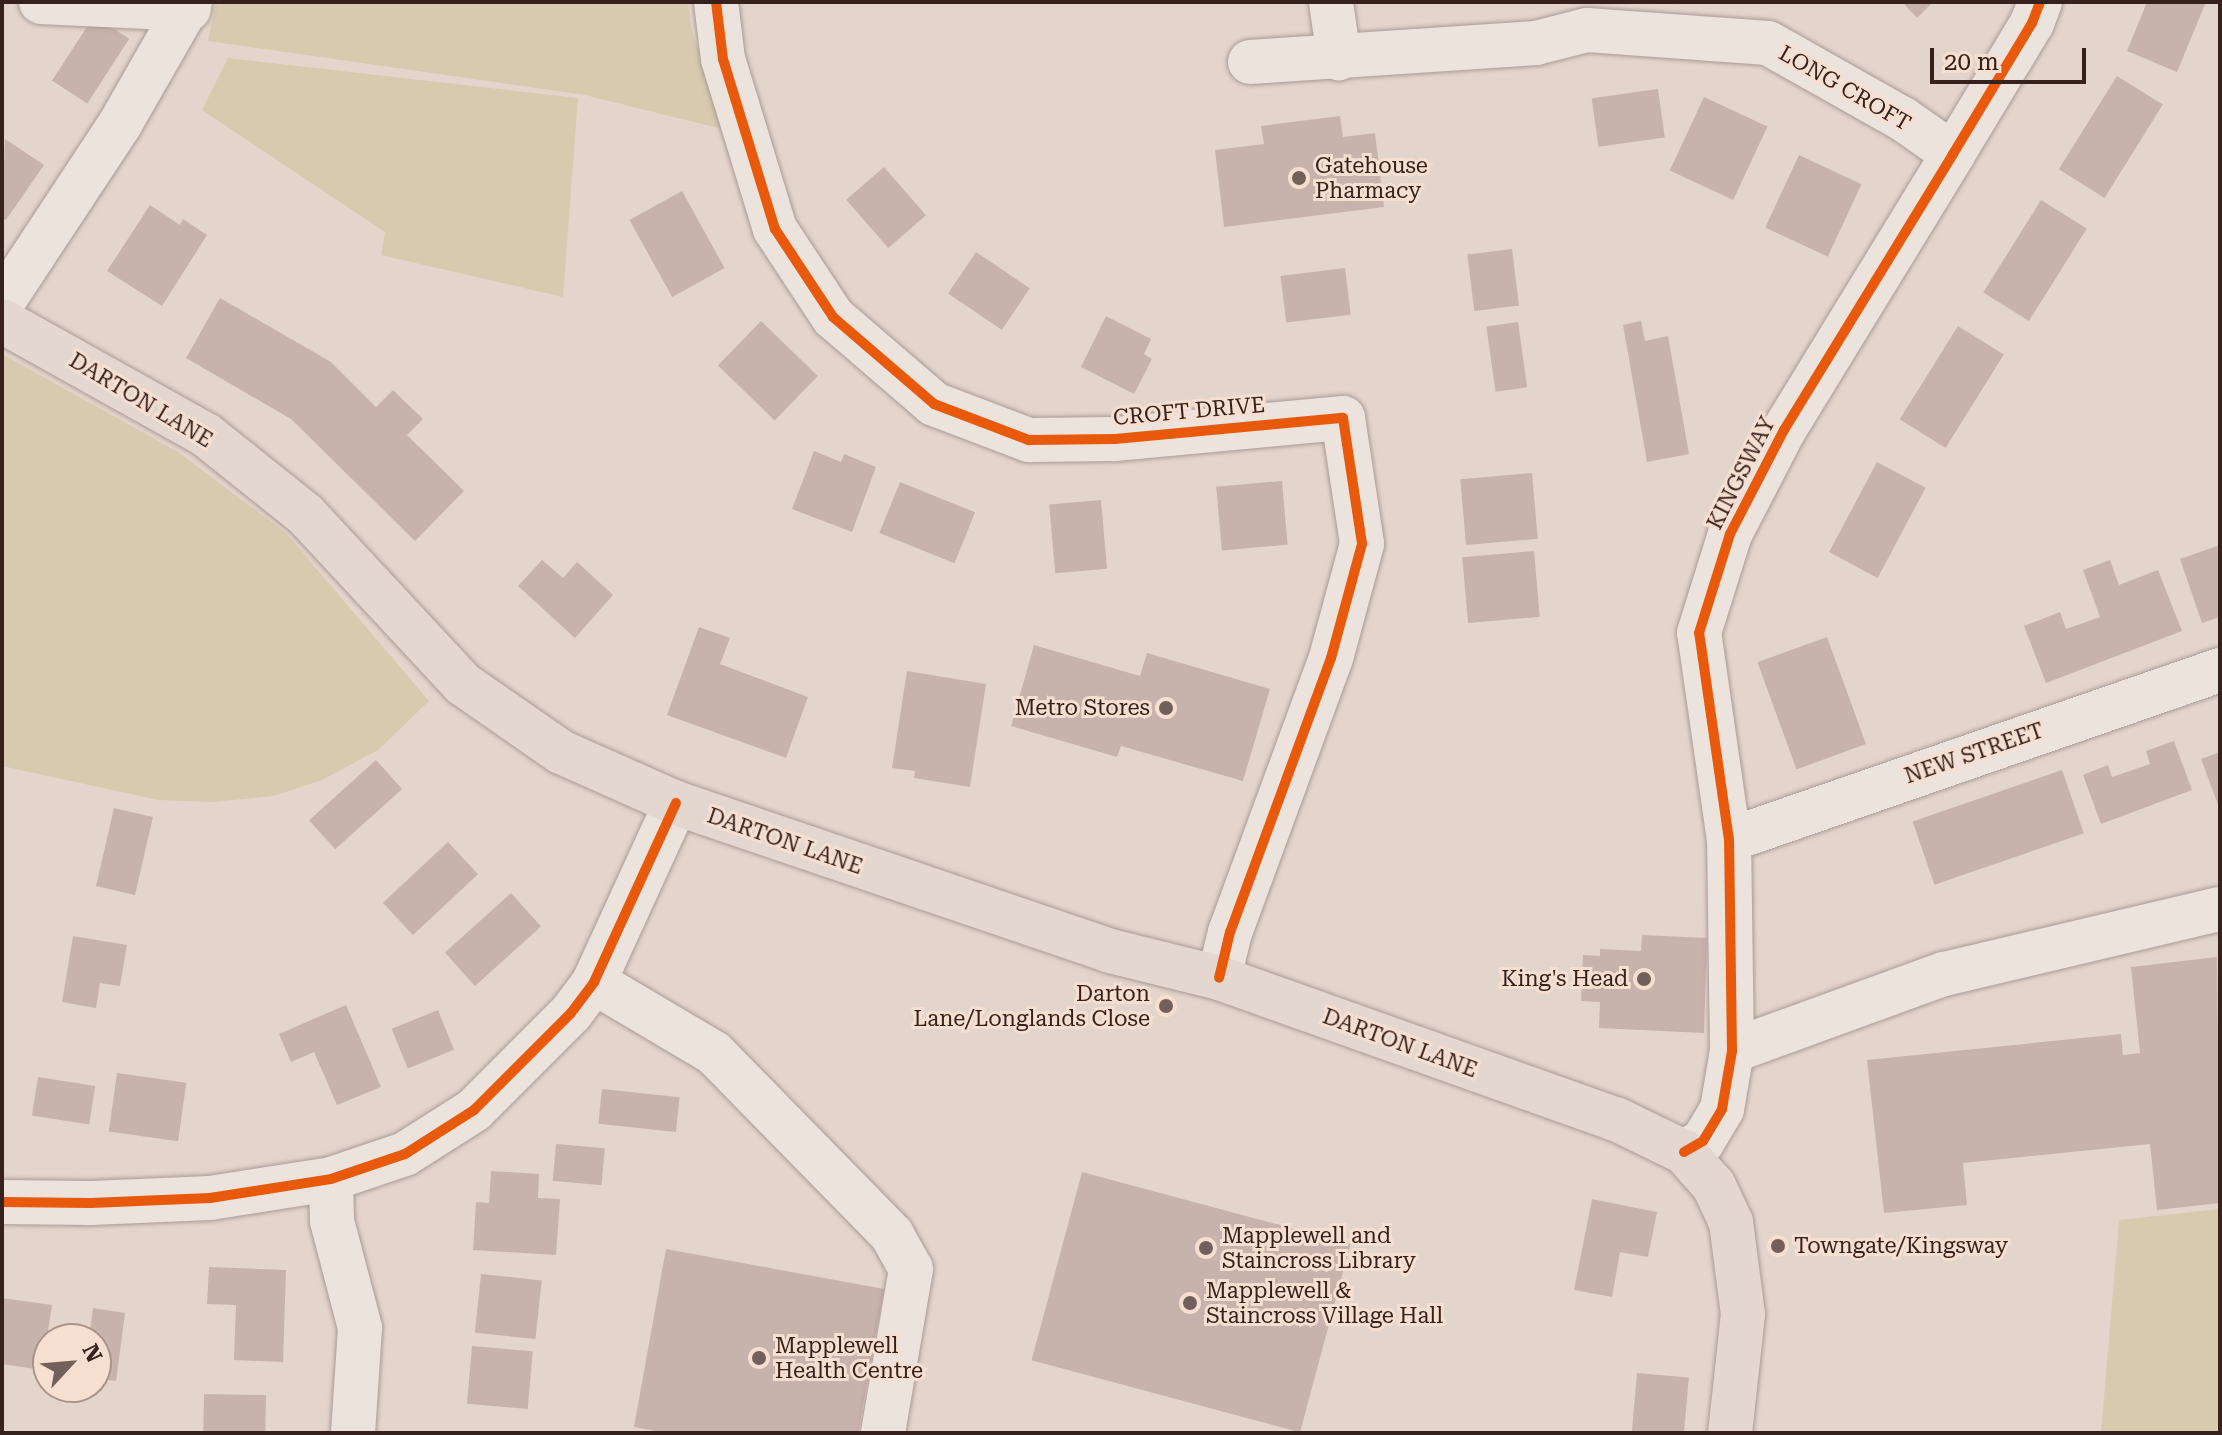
<!DOCTYPE html>
<html>
<head>
<meta charset="utf-8">
<style>
  body { margin:0 }
  #map { position:relative; width:2222px; height:1435px; overflow:hidden; background:#e4d5cc; font-family:"Roboto Serif",serif }
  div>[style] { position:absolute }
  [style*='--x'] { left:calc(var(--x)*1px); top:calc(var(--y)*1px); width:calc(var(--w)*1px); rotate:calc(var(--a)*1deg) }
  .green>* { inset:0; background:#d7caae }
  .building>* { inset:0; background:#c8b2ac; transform-origin:0 0 }
  .roads { filter:drop-shadow(0 0 2px #a99b95) drop-shadow(0 0 2px #a99b95) }
  .minor>* { height:44px; margin:-22px; padding:0 22px; transform-origin:22px; border-radius:22px; background:#ece3dd }
  .major>* { height:44px; margin:-22px; padding:0 22px; transform-origin:22px; border-radius:22px; background:#e3d7cf }
  .cycleway>* { height:10px; margin:-5px; padding:0 5px; transform-origin:5px; border-radius:5px; background:#e8590c }
  .dots>* { width:22px; height:22px; translate:-50% -50%; box-sizing:border-box; border:4px solid #f6dfd1; border-radius:50% }
  span { translate:-50% -50%; white-space:nowrap; text-align:center; line-height:1.15; -webkit-text-stroke:6px #f6dfd1; paint-order:stroke }
  .street-label { font-size:22px; color:#37211d }
  .poi-label { font-size:22px; color:#37211d }
  .left { translate:0 -50%; text-align:left }
  .right { translate:-100% -50%; text-align:right }
  .frame { position:absolute; inset:0; border:4px solid #37211d; pointer-events:none }
  .north { position:absolute; left:32px; top:1323px; width:80px; height:80px; box-sizing:border-box; background:#f6dfd1; border:2px solid #aa9389; border-radius:50%; rotate:64deg; font-size:22px; font-weight:700; line-height:32px; text-align:center; color:#37211d }
  .north::after { content:''; display:block; margin:auto; width:28px; height:36px; background:#74605a; clip-path:polygon(50% 0,100% 100%,50% 72%,0 100%) }
  .scale { position:absolute; left:1930px; top:48px; width:156px; height:36px; box-sizing:border-box; border:4px solid #37211d; border-top:0; padding-left:10px; font-size:24px; line-height:28px; white-space:nowrap; color:#37211d; -webkit-text-stroke:6px #f6dfd1; paint-order:stroke }
</style>
</head>
<body>
<div id="map">
  <div class="green">
    <div style="clip-path:polygon(216px 2px,688px 2px,691px 27px,722px 129px,585px 95px,208px 41px)"></div>
    <div style="clip-path:polygon(228px 58px,578px 98px,563px 297px,381px 255px,385px 232px,202px 110px)"></div>
    <div style="clip-path:polygon(2px 354px,178px 452px,286px 533px,429px 701px,378px 750px,322px 780px,274px 796px,213px 802px,158px 800px,2px 766px)"></div>
    <div style="clip-path:polygon(2220px 1209px,2220px 1433px,2101px 1433px,2119px 1220px)"></div>
  </div>
  <div class="building">
    <div style="clip-path:polygon(1902px 2px,1933px 2px,1917px 18px)"></div>
    <div style="clip-path:polygon(2147px 2px,2206px 2px,2177px 72px,2127px 51px)"></div>
    <div style="left:94px;top:16px;width:42px;height:77px;rotate:33deg"></div>
    <div style="left:2117px;top:76px;width:54px;height:110px;rotate:32deg"></div>
    <div style="left:1658px;top:89px;width:49px;height:67px;rotate:82deg"></div>
    <div style="left:1704px;top:97px;width:70px;height:81px;rotate:25deg"></div>
    <div style="clip-path:polygon(1340px 116px,1343px 137px,1375px 133px,1384px 207px,1224px 227px,1215px 150px,1264px 144px,1261px 126px)"></div>
    <div style="clip-path:polygon(5px 139px,44px 165px,6px 220px,2px 217px)"></div>
    <div style="left:1799px;top:155px;width:69px;height:80px;rotate:25deg"></div>
    <div style="left:884px;top:167px;width:64px;height:50px;rotate:49deg"></div>
    <div style="left:682px;top:191px;width:88px;height:60px;rotate:61deg"></div>
    <div style="left:2041px;top:200px;width:54px;height:109px;rotate:32deg"></div>
    <div style="clip-path:polygon(150px 205px,180px 225px,183px 219px,207px 235px,162px 306px,107px 271px)"></div>
    <div style="left:1512px;top:249px;width:57px;height:45px;rotate:83deg"></div>
    <div style="left:976px;top:252px;width:65px;height:50px;rotate:34deg"></div>
    <div style="left:1345px;top:268px;width:47px;height:65px;rotate:83deg"></div>
    <div style="clip-path:polygon(220px 298px,331px 362px,376px 407px,393px 390px,423px 419px,407px 435px,464px 491px,415px 541px,291px 419px,186px 358px)"></div>
    <div style="clip-path:polygon(1106px 316px,1151px 339px,1144px 354px,1152px 359px,1134px 394px,1081px 367px)"></div>
    <div style="left:761px;top:321px;width:79px;height:62px;rotate:44deg"></div>
    <div style="clip-path:polygon(1641px 321px,1645px 341px,1668px 336px,1689px 454px,1647px 462px,1623px 325px)"></div>
    <div style="left:1518px;top:322px;width:66px;height:32px;rotate:82deg"></div>
    <div style="left:1958px;top:326px;width:54px;height:110px;rotate:32deg"></div>
    <div style="clip-path:polygon(814px 451px,841px 462px,844px 454px,876px 467px,852px 532px,792px 509px)"></div>
    <div style="left:1877px;top:462px;width:55px;height:102px;rotate:28deg"></div>
    <div style="left:1532px;top:473px;width:66px;height:72px;rotate:85deg"></div>
    <div style="left:1282px;top:481px;width:64px;height:66px;rotate:85deg"></div>
    <div style="left:900px;top:482px;width:81px;height:55px;rotate:22deg"></div>
    <div style="left:1101px;top:500px;width:69px;height:52px;rotate:85deg"></div>
    <div style="clip-path:polygon(2220px 545px,2220px 617px,2202px 623px,2180px 559px)"></div>
    <div style="left:1534px;top:551px;width:66px;height:72px;rotate:85deg"></div>
    <div style="clip-path:polygon(542px 560px,563px 578px,577px 562px,613px 595px,575px 638px,518px 586px)"></div>
    <div style="clip-path:polygon(2110px 560px,2119px 585px,2158px 570px,2182px 631px,2046px 683px,2024px 626px,2060px 612px,2066px 629px,2100px 617px,2083px 570px)"></div>
    <div style="clip-path:polygon(699px 627px,730px 638px,720px 664px,808px 697px,786px 758px,667px 715px)"></div>
    <div style="left:1827px;top:637px;width:114px;height:74px;rotate:70deg"></div>
    <div style="clip-path:polygon(1034px 645px,1140px 676px,1147px 653px,1270px 689px,1243px 781px,1121px 746px,1117px 757px,1011px 726px)"></div>
    <div style="clip-path:polygon(907px 671px,986px 684px,970px 787px,914px 778px,915px 771px,892px 768px)"></div>
    <div style="clip-path:polygon(2174px 741px,2192px 790px,2101px 824px,2083px 775px,2108px 765px,2112px 777px,2150px 764px,2146px 751px)"></div>
    <div style="clip-path:polygon(2220px 752px,2220px 810px,2201px 759px)"></div>
    <div style="left:376px;top:760px;width:39px;height:90px;rotate:48deg"></div>
    <div style="left:2062px;top:770px;width:67px;height:158px;rotate:71deg"></div>
    <div style="left:114px;top:808px;width:40px;height:80px;rotate:13deg"></div>
    <div style="left:448px;top:842px;width:44px;height:89px;rotate:47deg"></div>
    <div style="left:511px;top:893px;width:45px;height:89px;rotate:48deg"></div>
    <div style="clip-path:polygon(1642px 935px,1707px 938px,1704px 1033px,1599px 1028px,1600px 1002px,1581px 1001px,1583px 955px,1600px 956px,1600px 949px,1641px 951px)"></div>
    <div style="clip-path:polygon(73px 936px,127px 945px,120px 986px,100px 983px,96px 1008px,62px 1002px)"></div>
    <div style="clip-path:polygon(2217px 957px,2220px 1203px,2157px 1210px,2150px 1144px,1963px 1163px,1967px 1205px,1884px 1213px,1867px 1060px,2121px 1034px,2123px 1055px,2140px 1053px,2131px 967px)"></div>
    <div style="clip-path:polygon(346px 1005px,381px 1087px,337px 1105px,314px 1052px,291px 1062px,279px 1034px)"></div>
    <div style="left:438px;top:1010px;width:43px;height:50px;rotate:68deg"></div>
    <div style="left:117px;top:1073px;width:70px;height:59px;rotate:8deg"></div>
    <div style="left:38px;top:1077px;width:58px;height:39px;rotate:9deg"></div>
    <div style="left:602px;top:1089px;width:78px;height:35px;rotate:6deg"></div>
    <div style="left:556px;top:1144px;width:49px;height:37px;rotate:5deg"></div>
    <div style="clip-path:polygon(491px 1171px,539px 1174px,538px 1198px,560px 1199px,556px 1255px,473px 1250px,476px 1202px,489px 1203px)"></div>
    <div style="left:1082px;top:1172px;width:278px;height:195px;rotate:15deg"></div>
    <div style="clip-path:polygon(1592px 1199px,1657px 1212px,1648px 1257px,1620px 1252px,1612px 1297px,1574px 1290px)"></div>
    <div style="clip-path:polygon(666px 1249px,884px 1289px,858px 1433px,666px 1433px,634px 1427px)"></div>
    <div style="clip-path:polygon(209px 1267px,286px 1270px,283px 1362px,234px 1360px,236px 1305px,207px 1304px)"></div>
    <div style="left:481px;top:1274px;width:61px;height:59px;rotate:6deg"></div>
    <div style="clip-path:polygon(2px 1298px,52px 1305px,42px 1370px,2px 1364px)"></div>
    <div style="clip-path:polygon(93px 1308px,125px 1313px,116px 1381px,96px 1379px,96px 1339px,89px 1339px)"></div>
    <div style="left:472px;top:1346px;width:61px;height:58px;rotate:5deg"></div>
    <div style="left:1637px;top:1373px;width:52px;height:60px;rotate:5deg"></div>
    <div style="left:204px;top:1394px;width:62px;height:39px;rotate:1deg"></div>
  </div>
  <div class="roads">
    <div class="minor">
      <div style="--x:41;--y:2;--w:148;--a:2.7"></div>
      <div style="--x:716;--y:2;--w:57;--a:83"></div>
      <div style="--x:723;--y:59;--w:178;--a:73"></div>
      <div style="--x:775;--y:229;--w:105;--a:56.6"></div>
      <div style="--x:833;--y:317;--w:133;--a:40.7"></div>
      <div style="--x:934;--y:404;--w:102;--a:20.8"></div>
      <div style="--x:1029;--y:440;--w:86;--a:-0.7"></div>
      <div style="--x:1115;--y:439;--w:229;--a:-5.3"></div>
      <div style="--x:1343;--y:418;--w:127;--a:81.4"></div>
      <div style="--x:1362;--y:544;--w:118;--a:105.2"></div>
      <div style="--x:1331;--y:658;--w:292;--a:110.2"></div>
      <div style="--x:1230;--y:932;--w:47;--a:103.4"></div>
      <div style="--x:1331;--y:2;--w:57;--a:81.9"></div>
      <div style="--x:1250;--y:62;--w:287;--a:-3.8"></div>
      <div style="--x:1536;--y:43;--w:53;--a:-14.3"></div>
      <div style="--x:1587;--y:30;--w:181;--a:4.1"></div>
      <div style="--x:1768;--y:43;--w:155;--a:29.4"></div>
      <div style="--x:1903;--y:119;--w:61;--a:35"></div>
      <div style="--x:2;--y:303;--w:214;--a:-56.6"></div>
      <div style="--x:120;--y:124;--w:141;--a:-60.2"></div>
      <div style="--x:1729;--y:840;--w:520;--a:-19.1"></div>
      <div style="--x:594;--y:982;--w:139;--a:30.6"></div>
      <div style="--x:714;--y:1053;--w:255;--a:45.6"></div>
      <div style="--x:892;--y:1235;--w:39;--a:61"></div>
      <div style="--x:911;--y:1269;--w:166;--a:99.7"></div>
      <div style="--x:1732;--y:1051;--w:226;--a:-20"></div>
      <div style="--x:1944;--y:974;--w:284;--a:-13.3"></div>
      <div style="--x:1684;--y:1152;--w:22;--a:-30"></div>
      <div style="--x:1703;--y:1141;--w:37;--a:-59"></div>
      <div style="--x:1722;--y:1109;--w:59;--a:-80.2"></div>
      <div style="--x:1732;--y:1051;--w:211;--a:-90.8"></div>
      <div style="--x:1729;--y:840;--w:209;--a:-98.2"></div>
      <div style="--x:1699;--y:633;--w:104;--a:-72.6"></div>
      <div style="--x:1730;--y:534;--w:117;--a:-62.6"></div>
      <div style="--x:1784;--y:430;--w:324;--a:-58.5"></div>
      <div style="--x:1953;--y:154;--w:153;--a:-58.9"></div>
      <div style="--x:2032;--y:23;--w:22;--a:-69"></div>
      <div style="--x:331;--y:1179;--w:42;--a:88.6"></div>
      <div style="--x:332;--y:1221;--w:111;--a:75.3"></div>
      <div style="--x:360;--y:1328;--w:105;--a:93.8"></div>
      <div style="--x:2;--y:1202;--w:89;--a:0.6"></div>
      <div style="--x:91;--y:1203;--w:119;--a:-2.4"></div>
      <div style="--x:210;--y:1198;--w:122;--a:-8.9"></div>
      <div style="--x:331;--y:1179;--w:78;--a:-18.7"></div>
      <div style="--x:405;--y:1154;--w:82;--a:-32.5"></div>
      <div style="--x:474;--y:1110;--w:137;--a:-45"></div>
      <div style="--x:571;--y:1013;--w:39;--a:-53"></div>
      <div style="--x:594;--y:982;--w:197;--a:-65.4"></div>
    </div>
    <div class="major">
      <div style="--x:2;--y:321;--w:234;--a:29.2"></div>
      <div style="--x:206;--y:435;--w:127;--a:38.6"></div>
      <div style="--x:305;--y:514;--w:232;--a:47.1"></div>
      <div style="--x:463;--y:684;--w:119;--a:34.8"></div>
      <div style="--x:561;--y:752;--w:126;--a:23.9"></div>
      <div style="--x:676;--y:803;--w:459;--a:18.8"></div>
      <div style="--x:1110;--y:951;--w:112;--a:13.9"></div>
      <div style="--x:1219;--y:978;--w:421;--a:19.6"></div>
      <div style="--x:1616;--y:1119;--w:76;--a:25.9"></div>
      <div style="--x:1684;--y:1152;--w:45;--a:48.6"></div>
      <div style="--x:1714;--y:1186;--w:40;--a:65"></div>
      <div style="--x:1731;--y:1222;--w:93;--a:82.6"></div>
      <div style="--x:1743;--y:1314;--w:120;--a:96.2"></div>
    </div>
  </div>
  <div class="cycleway">
    <div style="--x:716;--y:2;--w:57;--a:83"></div>
    <div style="--x:723;--y:59;--w:178;--a:73"></div>
    <div style="--x:775;--y:229;--w:105;--a:56.6"></div>
    <div style="--x:833;--y:317;--w:133;--a:40.7"></div>
    <div style="--x:934;--y:404;--w:102;--a:20.8"></div>
    <div style="--x:1029;--y:440;--w:86;--a:-0.7"></div>
    <div style="--x:1115;--y:439;--w:229;--a:-5.3"></div>
    <div style="--x:1343;--y:418;--w:127;--a:81.4"></div>
    <div style="--x:1362;--y:544;--w:118;--a:105.2"></div>
    <div style="--x:1331;--y:658;--w:292;--a:110.2"></div>
    <div style="--x:1230;--y:932;--w:47;--a:103.4"></div>
    <div style="--x:1684;--y:1152;--w:22;--a:-30"></div>
    <div style="--x:1703;--y:1141;--w:37;--a:-59"></div>
    <div style="--x:1722;--y:1109;--w:59;--a:-80.2"></div>
    <div style="--x:1732;--y:1051;--w:211;--a:-90.8"></div>
    <div style="--x:1729;--y:840;--w:209;--a:-98.2"></div>
    <div style="--x:1699;--y:633;--w:104;--a:-72.6"></div>
    <div style="--x:1730;--y:534;--w:117;--a:-62.6"></div>
    <div style="--x:1784;--y:430;--w:324;--a:-58.5"></div>
    <div style="--x:1953;--y:154;--w:153;--a:-58.9"></div>
    <div style="--x:2032;--y:23;--w:22;--a:-69"></div>
    <div style="--x:2;--y:1202;--w:89;--a:0.6"></div>
    <div style="--x:91;--y:1203;--w:119;--a:-2.4"></div>
    <div style="--x:210;--y:1198;--w:122;--a:-8.9"></div>
    <div style="--x:331;--y:1179;--w:78;--a:-18.7"></div>
    <div style="--x:405;--y:1154;--w:82;--a:-32.5"></div>
    <div style="--x:474;--y:1110;--w:137;--a:-45"></div>
    <div style="--x:571;--y:1013;--w:39;--a:-53"></div>
    <div style="--x:594;--y:982;--w:197;--a:-65.4"></div>
  </div>
  <div class="dots">
    <div style="left:1299px;top:178px;background:#74605a"></div>
    <div style="left:1166px;top:708px;background:#74605a"></div>
    <div style="left:1644px;top:979px;background:#74605a"></div>
    <div style="left:1166px;top:1006px;background:#74605a"></div>
    <div style="left:1778px;top:1246px;background:#74605a"></div>
    <div style="left:1206px;top:1248px;background:#74605a"></div>
    <div style="left:1190px;top:1303px;background:#74605a"></div>
    <div style="left:759px;top:1358px;background:#74605a"></div>
  </div>
  <div class="street-label">
    <span style="left:1845px;top:88px;rotate:30deg">LONG CROFT</span>
    <span style="left:141px;top:400px;rotate:31deg">DARTON LANE</span>
    <span style="left:1189px;top:411px;rotate:-5deg">CROFT DRIVE</span>
    <span style="left:1741px;top:473px;rotate:-63deg">KINGSWAY</span>
    <span style="left:1974px;top:753px;rotate:-19deg">NEW STREET</span>
    <span style="left:785px;top:841px;rotate:19deg">DARTON LANE</span>
    <span style="left:1400px;top:1043px;rotate:20deg">DARTON LANE</span>
  </div>
  <div class="poi-label">
    <span class="left" style="left:1315px;top:178px">Gatehouse<br>Pharmacy</span>
    <span class="right" style="left:1150px;top:708px">Metro Stores</span>
    <span class="right" style="left:1628px;top:979px">King's Head</span>
    <span class="right" style="left:1150px;top:1006px">Darton<br>Lane/Longlands Close</span>
    <span class="left" style="left:1222px;top:1248px">Mapplewell and<br>Staincross Library</span>
    <span class="left" style="left:1794px;top:1246px">Towngate/Kingsway</span>
    <span class="left" style="left:1206px;top:1303px">Mapplewell &amp;<br>Staincross Village Hall</span>
    <span class="left" style="left:775px;top:1358px">Mapplewell<br>Health Centre</span>
  </div>
  <div class="frame"></div>
  <div class="north">N</div>
  <div class="scale">20 m</div>
</div>
</body>
</html>
